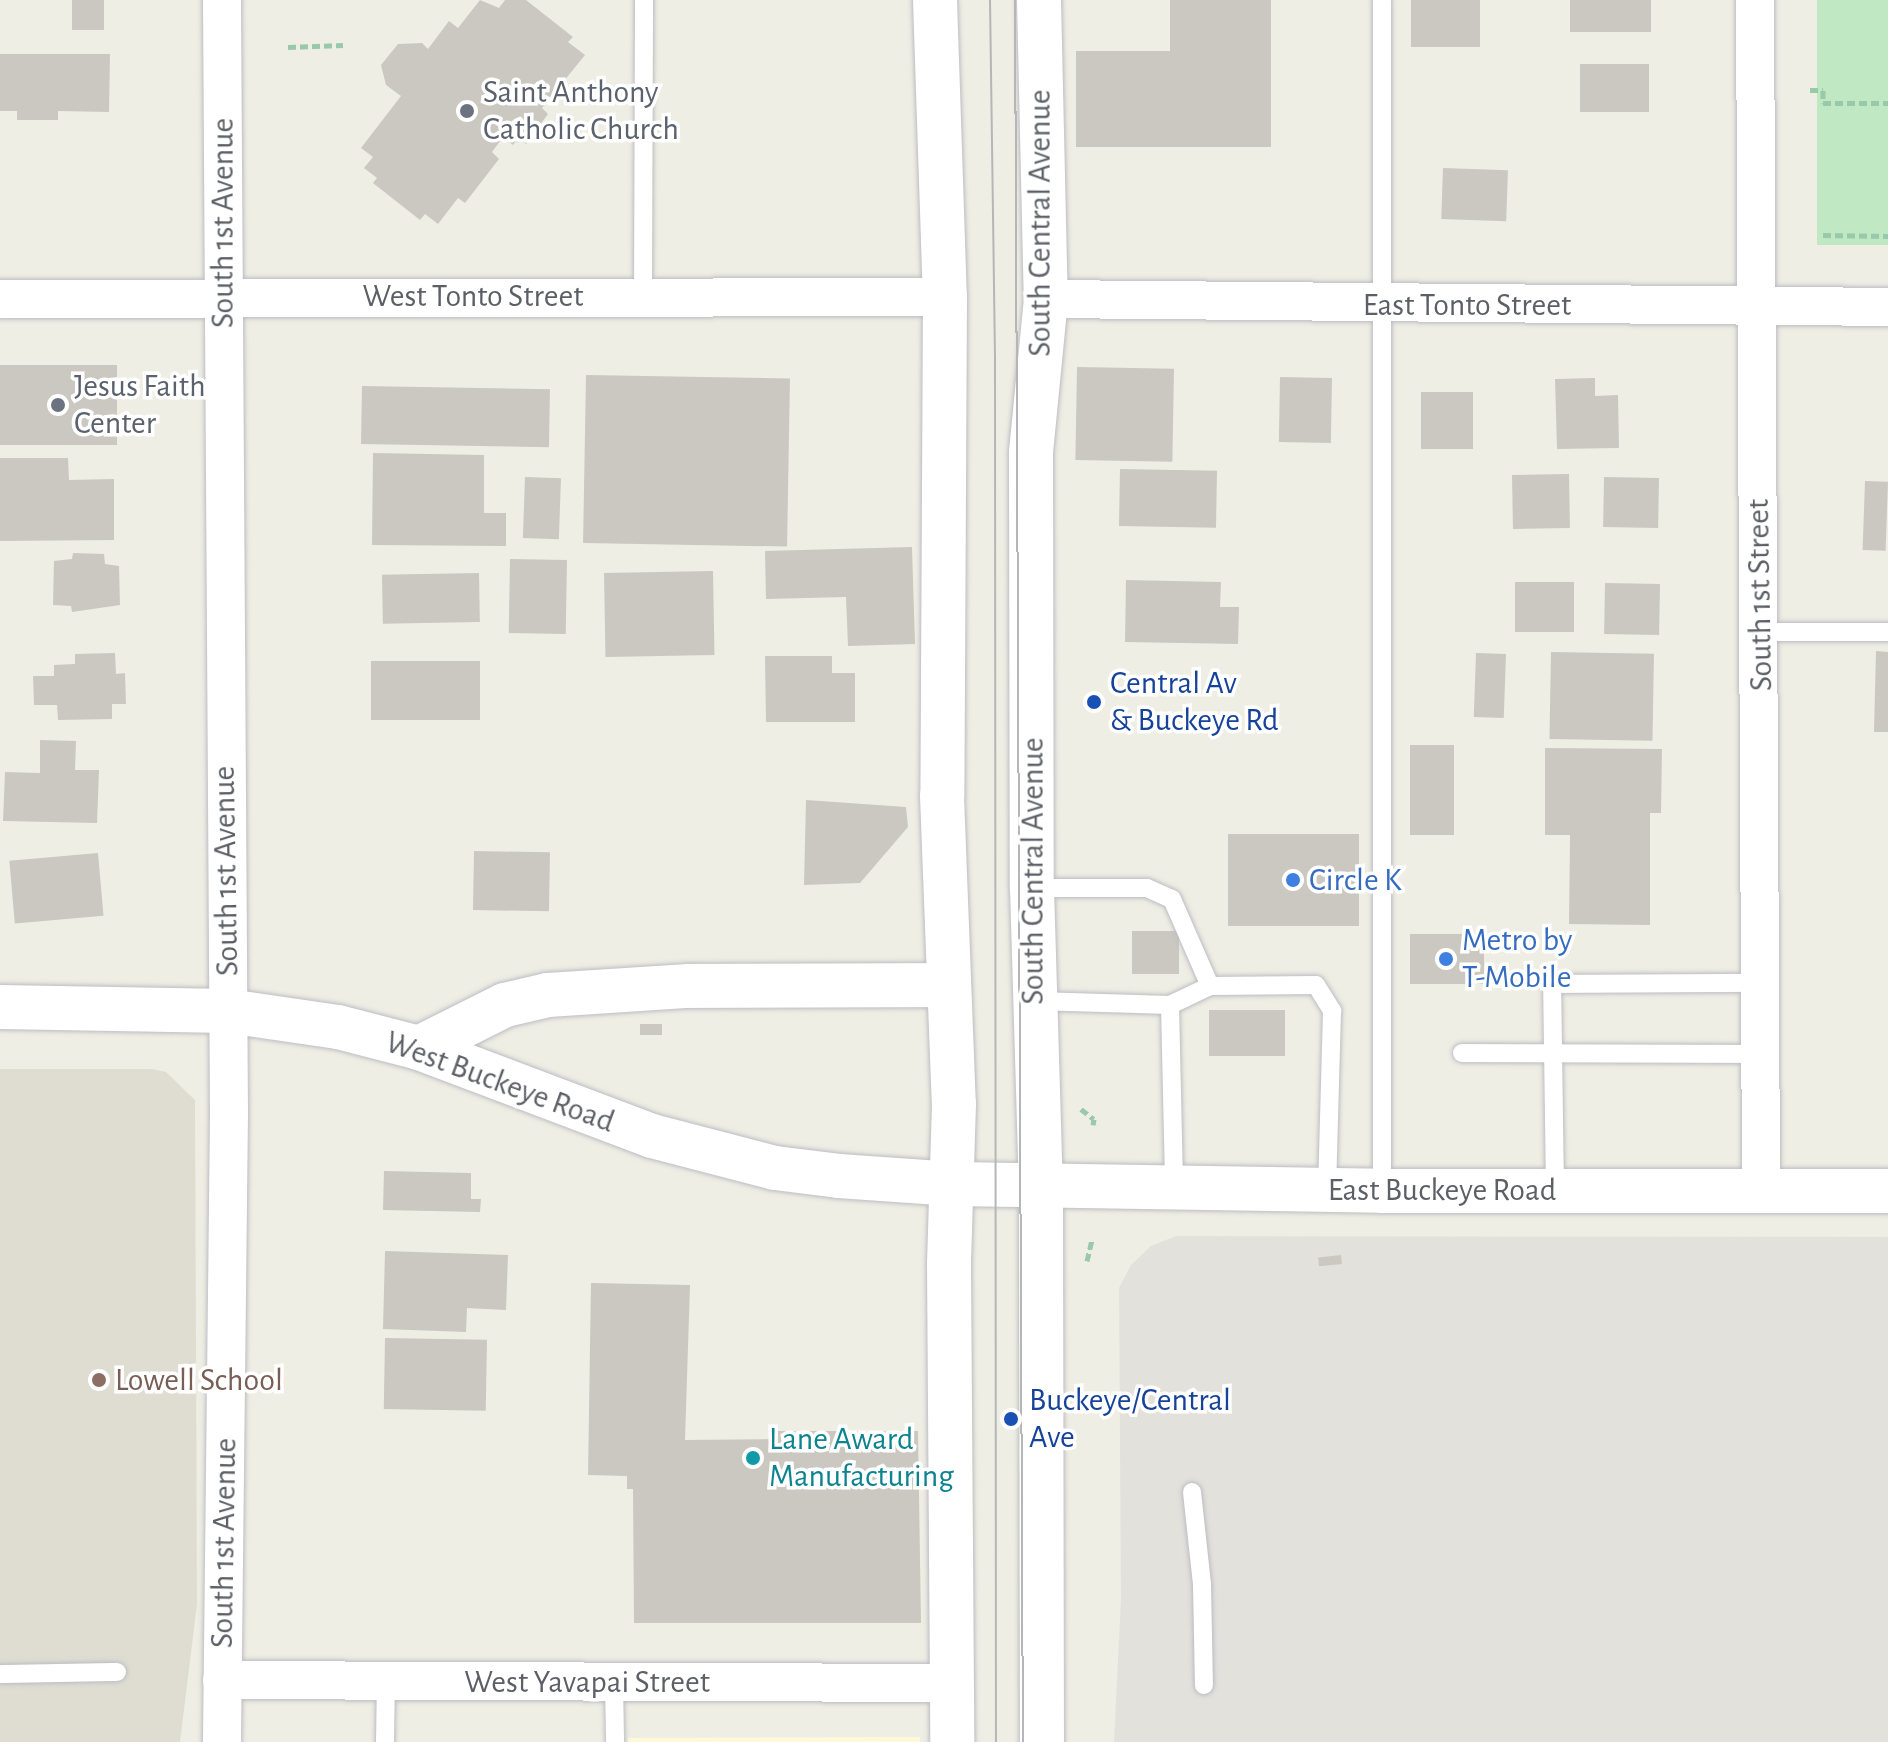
<!DOCTYPE html>
<html>
<head>
<meta charset="utf-8">
<style>
  body { margin:0 }
  #map { position:relative; width:1888px; height:1742px; overflow:hidden; background:#efeee4; font-family:"Alegreya Sans",sans-serif }
  div>[style] { position:absolute }
  [style*='--x'] { left:calc(var(--x)*1px); top:calc(var(--y)*1px); width:calc(var(--w)*1px); rotate:calc(var(--a)*1deg) }
  .commercial>* { inset:0; background:#fff9da }
  .industrial>* { inset:0; background:#e3e1dc }
  .education>* { inset:0; background:#dfddd2 }
  .green>* { inset:0; background:#c0e8c3; transform-origin:0 0 }
  .building>* { inset:0; background:#cac8c1; transform-origin:0 0 }
  .path>* { height:5px; margin-top:-2.5px; transform-origin:0; background:repeating-linear-gradient(90deg,#98c9ab 0 8px,transparent 0 12px) }
  .roads { filter:drop-shadow(0 0 2px #bcbdc3) drop-shadow(0 0 2px #bcbdc3) }
  .lane>* { height:18px; margin:-9px; padding:0 9px; transform-origin:9px; border-radius:9px; background:#fff }
  .street>* { height:38px; margin:-19px; padding:0 19px; transform-origin:19px; border-radius:19px; background:#fff }
  .secondary>* { height:44px; margin:-22px; padding:0 22px; transform-origin:22px; border-radius:22px; background:#fff }
  .tram>* { height:2px; margin:-1px; padding:0 1px; transform-origin:1px; border-radius:1px; background:#b5b6b6 }
  .dots>* { width:22px; height:22px; translate:-50% -50%; box-sizing:border-box; border:4px solid #fff; border-radius:50% }
  span { translate:-50% -50%; white-space:nowrap; text-align:center; line-height:1.15; -webkit-text-stroke:7px #fff; paint-order:stroke }
  .worship-label { font-size:32px; color:#5b616d }
  .left { translate:0 -50%; text-align:left }
  .street-label { font-size:32px; color:#5c5f65 }
  .transit-label { font-size:32px; color:#164399 }
  .shop-label { font-size:32px; color:#366cbe }
  .education-label { font-size:32px; color:#785e54 }
  .culture-label { font-size:32px; color:#0d838f }
</style>
</head>
<body>
<div id="map">
  <div class="commercial">
    <div style="clip-path:polygon(920px 1737px,920px 1742px,628px 1742px,628px 1738px)"></div>
  </div>
  <div class="industrial">
    <div style="clip-path:polygon(1176px 1236px,1888px 1237px,1888px 1742px,1114px 1742px,1121px 1598px,1119px 1288px,1131px 1265px,1151px 1246px)"></div>
  </div>
  <div class="education">
    <div style="clip-path:polygon(0 1069px,152px 1069px,166px 1072px,195px 1100px,197px 1604px,180px 1742px,0 1742px)"></div>
  </div>
  <div class="green">
    <div style="left:1817px;top:0;width:71px;height:245px"></div>
  </div>
  <div class="building">
    <div style="left:72px;top:0;width:32px;height:30px"></div>
    <div style="clip-path:polygon(480px 0,499px 8px,505px 0,526px 0,573px 37px,568px 42px,585px 55px,542px 108px,548px 114px,526px 144px,518px 138px,513px 145px,503px 137px,492px 152px,499px 159px,465px 203px,458px 198px,438px 224px,425px 214px,420px 220px,373px 183px,377px 178px,364px 168px,373px 157px,361px 148px,401px 96px,386px 85px,381px 65px,398px 44px,422px 43px,428px 49px,449px 21px,458px 28px)"></div>
    <div style="clip-path:polygon(1170px 0,1271px 0,1271px 147px,1076px 147px,1076px 51px,1170px 51px)"></div>
    <div style="left:1411px;top:0;width:69px;height:47px"></div>
    <div style="left:1570px;top:0;width:81px;height:32px"></div>
    <div style="clip-path:polygon(0 54px,110px 54px,109px 112px,58px 111px,58px 120px,17px 120px,17px 111px,0 111px)"></div>
    <div style="left:1649px;top:64px;width:48px;height:69px;rotate:90deg"></div>
    <div style="left:1443px;top:168px;width:65px;height:51px;rotate:2deg"></div>
    <div style="left:0;top:365px;width:117px;height:80px"></div>
    <div style="left:1077px;top:367px;width:97px;height:93px;rotate:1deg"></div>
    <div style="left:586px;top:375px;width:204px;height:168px;rotate:1deg"></div>
    <div style="left:1280px;top:377px;width:52px;height:65px;rotate:1deg"></div>
    <div style="clip-path:polygon(1595px 378px,1595px 396px,1618px 395px,1619px 448px,1557px 449px,1555px 379px)"></div>
    <div style="left:362px;top:386px;width:188px;height:58px;rotate:1deg"></div>
    <div style="left:1421px;top:392px;width:52px;height:57px"></div>
    <div style="clip-path:polygon(373px 453px,484px 455px,484px 513px,506px 513px,506px 546px,372px 545px)"></div>
    <div style="clip-path:polygon(0 458px,68px 458px,69px 480px,114px 479px,114px 540px,0 541px)"></div>
    <div style="left:1120px;top:469px;width:97px;height:57px;rotate:1deg"></div>
    <div style="left:1569px;top:474px;width:54px;height:57px;rotate:89deg"></div>
    <div style="left:525px;top:477px;width:36px;height:61px;rotate:2deg"></div>
    <div style="left:1604px;top:477px;width:55px;height:50px;rotate:1deg"></div>
    <div style="left:1865px;top:481px;width:23px;height:69px;rotate:2deg"></div>
    <div style="clip-path:polygon(912px 547px,915px 644px,848px 646px,846px 597px,766px 599px,765px 551px)"></div>
    <div style="clip-path:polygon(73px 553px,104px 554px,105px 564px,119px 566px,120px 605px,72px 612px,71px 606px,53px 605px,54px 561px,72px 559px)"></div>
    <div style="left:510px;top:559px;width:57px;height:74px;rotate:1deg"></div>
    <div style="left:713px;top:571px;width:84px;height:109px;rotate:89deg"></div>
    <div style="left:479px;top:573px;width:49px;height:97px;rotate:89deg"></div>
    <div style="clip-path:polygon(1126px 580px,1221px 582px,1220px 607px,1239px 607px,1238px 644px,1125px 642px)"></div>
    <div style="left:1515px;top:582px;width:59px;height:50px"></div>
    <div style="left:1605px;top:583px;width:55px;height:51px;rotate:1deg"></div>
    <div style="clip-path:polygon(1876px 651px,1888px 652px,1888px 732px,1874px 732px)"></div>
    <div style="left:1551px;top:652px;width:103px;height:87px;rotate:1deg"></div>
    <div style="clip-path:polygon(115px 653px,116px 674px,125px 673px,126px 704px,112px 704px,112px 719px,58px 720px,57px 705px,34px 705px,33px 676px,54px 676px,54px 665px,75px 664px,75px 654px)"></div>
    <div style="left:1476px;top:653px;width:30px;height:64px;rotate:2deg"></div>
    <div style="clip-path:polygon(765px 656px,832px 656px,832px 673px,855px 673px,855px 722px,766px 722px)"></div>
    <div style="left:371px;top:661px;width:109px;height:59px"></div>
    <div style="clip-path:polygon(40px 740px,76px 741px,75px 770px,99px 770px,97px 823px,3px 821px,5px 772px,40px 773px)"></div>
    <div style="left:1410px;top:745px;width:44px;height:90px"></div>
    <div style="clip-path:polygon(1545px 748px,1662px 749px,1661px 813px,1650px 813px,1650px 925px,1569px 924px,1570px 835px,1545px 835px)"></div>
    <div style="clip-path:polygon(806px 800px,906px 807px,908px 827px,860px 883px,804px 885px)"></div>
    <div style="left:1228px;top:834px;width:131px;height:92px"></div>
    <div style="left:474px;top:851px;width:76px;height:59px;rotate:1deg"></div>
    <div style="left:98px;top:853px;width:63px;height:89px;rotate:85deg"></div>
    <div style="left:1132px;top:931px;width:47px;height:43px"></div>
    <div style="left:1410px;top:934px;width:74px;height:50px"></div>
    <div style="left:1285px;top:1010px;width:46px;height:76px;rotate:90deg"></div>
    <div style="left:640px;top:1024px;width:22px;height:11px"></div>
    <div style="clip-path:polygon(384px 1171px,471px 1173px,471px 1199px,481px 1199px,480px 1212px,383px 1210px)"></div>
    <div style="clip-path:polygon(385px 1251px,508px 1255px,506px 1310px,467px 1308px,466px 1332px,383px 1329px)"></div>
    <div style="left:1341px;top:1255px;width:9px;height:23px;rotate:84deg"></div>
    <div style="clip-path:polygon(591px 1283px,690px 1285px,685px 1440px,777px 1439px,777px 1431px,918px 1431px,921px 1623px,634px 1623px,633px 1489px,627px 1489px,627px 1476px,588px 1475px)"></div>
    <div style="left:385px;top:1338px;width:102px;height:71px;rotate:1deg"></div>
  </div>
  <div class="path">
    <div style="--x:288;--y:47;--w:55;--a:-2.1"></div>
    <div style="--x:1810;--y:90;--w:13;--a:0"></div>
    <div style="--x:1823;--y:90;--w:13;--a:90"></div>
    <div style="--x:1823;--y:103;--w:65;--a:0"></div>
    <div style="--x:1823;--y:235;--w:65;--a:0.9"></div>
    <div style="--x:1081;--y:1109;--w:16;--a:38"></div>
    <div style="--x:1094;--y:1119;--w:6;--a:99"></div>
    <div style="--x:1087;--y:1261;--w:22;--a:-77"></div>
  </div>
  <div class="roads">
    <div class="lane">
      <div style="--x:643;--y:297;--w:297;--a:-89.8"></div>
      <div style="--x:1761;--y:632;--w:127;--a:0"></div>
      <div style="--x:1032;--y:888;--w:115;--a:0"></div>
      <div style="--x:1147;--y:888;--w:27;--a:24"></div>
      <div style="--x:1172;--y:899;--w:95;--a:66.4"></div>
      <div style="--x:1036;--y:1001;--w:134;--a:1.7"></div>
      <div style="--x:1170;--y:1005;--w:182;--a:88.7"></div>
      <div style="--x:1170;--y:1005;--w:44;--a:-25.4"></div>
      <div style="--x:1210;--y:986;--w:106;--a:-0.5"></div>
      <div style="--x:1316;--y:985;--w:31;--a:58"></div>
      <div style="--x:1332;--y:1011;--w:179;--a:91.6"></div>
      <div style="--x:1462;--y:1053;--w:299;--a:0.2"></div>
      <div style="--x:1382;--y:1191;--w:1191;--a:-90"></div>
      <div style="--x:1555;--y:1191;--w:207;--a:-90.8"></div>
      <div style="--x:1552;--y:984;--w:209;--a:-0.3"></div>
      <div style="--x:1192;--y:1492;--w:93;--a:83.8"></div>
      <div style="--x:1202;--y:1584;--w:101;--a:88.9"></div>
      <div style="--x:0;--y:1674;--w:117;--a:-1"></div>
      <div style="--x:614;--y:1682;--w:60;--a:89"></div>
      <div style="--x:385;--y:1742;--w:61;--a:-89.1"></div>
    </div>
    <div class="street">
      <div style="--x:222;--y:0;--w:1113;--a:89.64"></div>
      <div style="--x:229;--y:1113;--w:629;--a:90.64"></div>
      <div style="--x:1755;--y:0;--w:1190;--a:89.71"></div>
      <div style="--x:0;--y:299;--w:945;--a:-0.12"></div>
      <div style="--x:1046;--y:299;--w:842;--a:0.54"></div>
      <div style="--x:222;--y:1680;--w:730;--a:0.24"></div>
    </div>
    <div class="secondary">
      <div style="--x:935;--y:0;--w:297;--a:88.1"></div>
      <div style="--x:945;--y:297;--w:499;--a:90.3"></div>
      <div style="--x:942;--y:796;--w:308;--a:87.8"></div>
      <div style="--x:954;--y:1104;--w:160;--a:91.8"></div>
      <div style="--x:949;--y:1264;--w:478;--a:89.6"></div>
      <div style="--x:1039;--y:0;--w:299;--a:88.7"></div>
      <div style="--x:1046;--y:299;--w:155;--a:95.6"></div>
      <div style="--x:1031;--y:453;--w:435;--a:89.9"></div>
      <div style="--x:1032;--y:888;--w:296;--a:88.3"></div>
      <div style="--x:1041;--y:1184;--w:558;--a:89.9"></div>
      <div style="--x:0;--y:1007;--w:228;--a:1"></div>
      <div style="--x:228;--y:1011;--w:111;--a:8.3"></div>
      <div style="--x:338;--y:1027;--w:84;--a:14.5"></div>
      <div style="--x:419;--y:1048;--w:249;--a:20.7"></div>
      <div style="--x:652;--y:1136;--w:127;--a:14.6"></div>
      <div style="--x:775;--y:1168;--w:64;--a:7.1"></div>
      <div style="--x:839;--y:1176;--w:115;--a:4"></div>
      <div style="--x:954;--y:1184;--w:428;--a:0.9"></div>
      <div style="--x:1382;--y:1191;--w:506;--a:0"></div>
      <div style="--x:419;--y:1048;--w:96;--a:-26.6"></div>
      <div style="--x:505;--y:1005;--w:44;--a:-13.1"></div>
      <div style="--x:548;--y:995;--w:141;--a:-3.7"></div>
      <div style="--x:689;--y:986;--w:260;--a:-0.2"></div>
    </div>
  </div>
  <div class="tram">
    <div style="--x:990;--y:0;--w:357;--a:89.2"></div>
    <div style="--x:995;--y:357;--w:1385;--a:89.96"></div>
    <div style="--x:1015;--y:0;--w:1742;--a:89.74"></div>
  </div>
  <div class="dots">
    <div style="left:467px;top:111px;background:#6b7280"></div>
    <div style="left:58px;top:405px;background:#6b7280"></div>
    <div style="left:1094px;top:702px;background:#1a4fb4"></div>
    <div style="left:1293px;top:880px;background:#3f7fe0"></div>
    <div style="left:1446px;top:959px;background:#3f7fe0"></div>
    <div style="left:99px;top:1380px;background:#8d6e63"></div>
    <div style="left:1011px;top:1419px;background:#1a4fb4"></div>
    <div style="left:753px;top:1458px;background:#0f9aa8"></div>
  </div>
  <div class="worship-label">
    <span class="left" style="left:483px;top:111px">Saint Anthony<br>Catholic Church</span>
    <span class="left" style="left:74px;top:405px">Jesus Faith<br>Center</span>
  </div>
  <div class="street-label">
    <span style="left:223px;top:223px;rotate:-90deg">South 1st Avenue</span>
    <span style="left:1040px;top:223px;rotate:-90deg">South Central Avenue</span>
    <span style="left:473px;top:296px">West Tonto Street</span>
    <span style="left:1467px;top:305px">East Tonto Street</span>
    <span style="left:1760px;top:595px;rotate:-91deg">South 1st Street</span>
    <span style="left:226px;top:871px;rotate:-91deg">South 1st Avenue</span>
    <span style="left:1033px;top:871px;rotate:-90deg">South Central Avenue</span>
    <span style="left:500px;top:1082px;rotate:20deg">West Buckeye Road</span>
    <span style="left:1442px;top:1190px">East Buckeye Road</span>
    <span style="left:224px;top:1543px;rotate:-89deg">South 1st Avenue</span>
    <span style="left:587px;top:1682px">West Yavapai Street</span>
  </div>
  <div class="transit-label">
    <span class="left" style="left:1110px;top:702px">Central Av<br>&amp; Buckeye Rd</span>
    <span class="left" style="left:1029px;top:1419px">Buckeye/Central<br>Ave</span>
  </div>
  <div class="shop-label">
    <span class="left" style="left:1309px;top:880px">Circle K</span>
    <span class="left" style="left:1462px;top:959px">Metro by<br>T-Mobile</span>
  </div>
  <div class="education-label">
    <span class="left" style="left:115px;top:1380px">Lowell School</span>
  </div>
  <div class="culture-label">
    <span class="left" style="left:769px;top:1458px">Lane Award<br>Manufacturing</span>
  </div>
</div>
</body>
</html>
